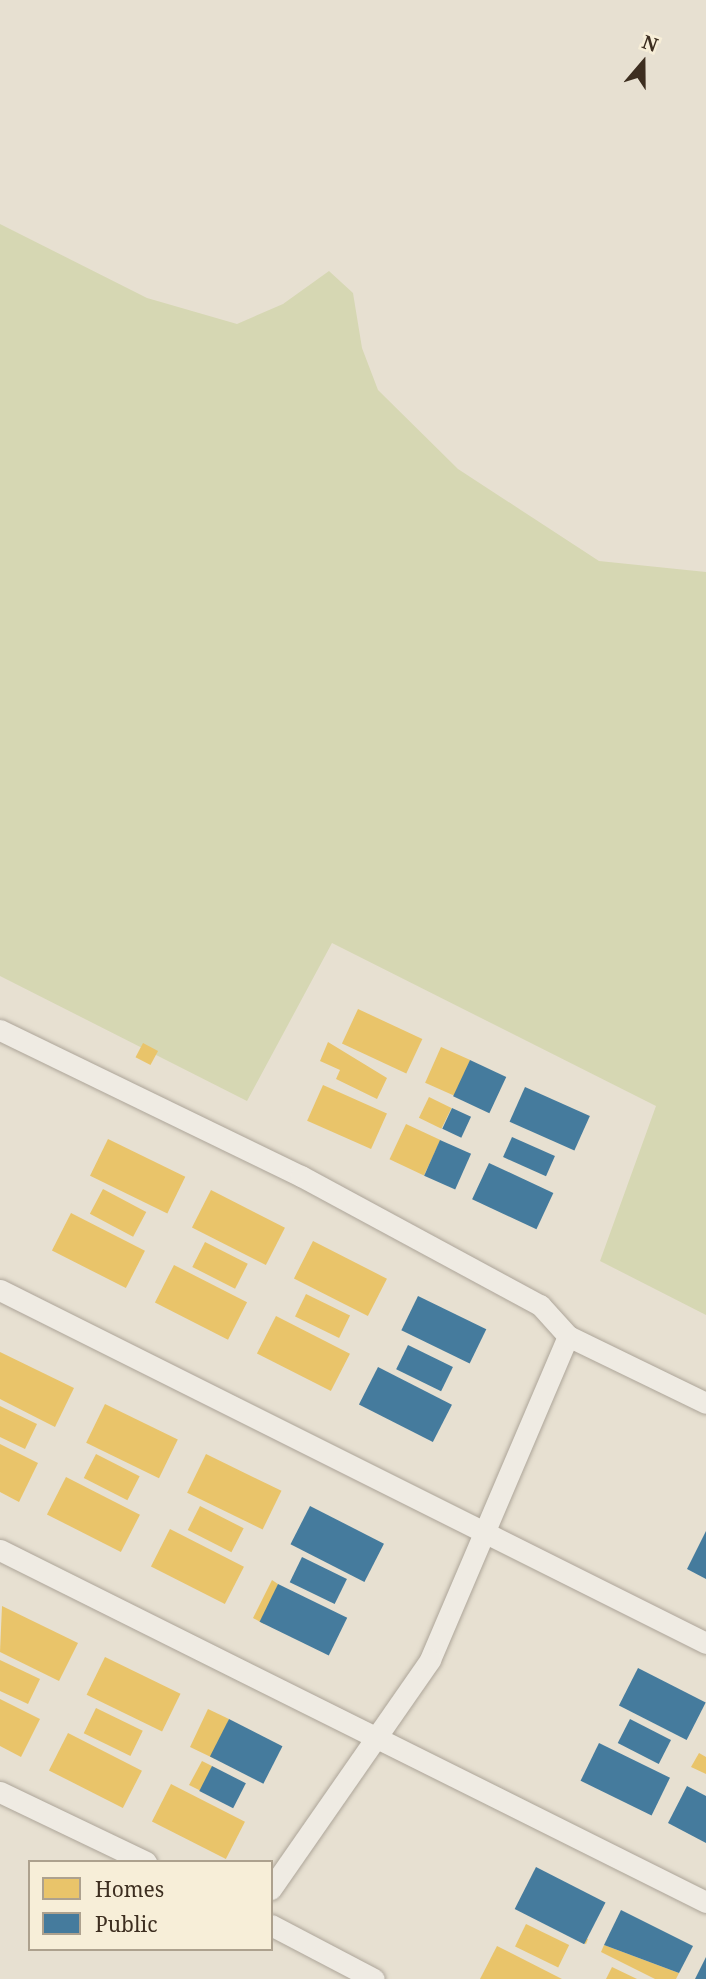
<!DOCTYPE html>
<html>
<head>
<meta charset="utf-8">
<style>
  body { margin:0 }
  #map { position:relative; width:706px; height:1979px; overflow:hidden; background:#e7e0d1; font-family:"Noto Serif",serif }
  div>[style] { position:absolute }
  [style*='--x'] { left:calc(var(--x)*1px); top:calc(var(--y)*1px); width:calc(var(--w)*1px); rotate:calc(var(--a)*1deg) }
  .green>* { inset:0; background:#d6d7b3 }
  .homes>* { inset:0; background:#e9c46a; transform-origin:0 0 }
  .public>* { inset:0; background:#457b9d; transform-origin:0 0 }
  .roads { filter:drop-shadow(0 0 2px #ada599) drop-shadow(0 0 2px #ada599) }
  .minor>* { height:21px; margin:-10.5px; padding:0 10.5px; transform-origin:10.5px; border-radius:10.5px; background:#efebe3 }
  span { translate:-50% -50%; white-space:nowrap; text-align:center; line-height:1.15; -webkit-text-stroke:7px #f7eed8; paint-order:stroke }
  .legend { position:absolute; left:28px; top:1860px; width:245px; height:91px; box-sizing:border-box; background:#f7eed8; border:2px solid #ada18e; margin:0; padding:9px 12px; list-style:none; font-size:21px; color:#3d2e20 }
  .legend li { display:flex; align-items:center; gap:14px; height:35px }
  .legend b { width:35px; border:2px solid #ada18e }
  .north { position:absolute; left:608px; top:28px; width:70px; height:70px; -webkit-text-stroke:5px #f7eed8; paint-order:stroke; rotate:20deg; font-size:19px; font-weight:700; line-height:28px; text-align:center; color:#3d2e20 }
  .north::after { content:''; display:block; margin:auto; width:24px; height:32px; background:#3d2e20; clip-path:polygon(50% 0,100% 100%,50% 72%,0 100%) }
</style>
</head>
<body>
<div id="map">
  <div class="green">
    <div style="clip-path:polygon(0 224px,147px 298px,237px 324px,283px 304px,329px 271px,353px 293px,362px 348px,378px 390px,458px 469px,599px 561px,706px 572px,706px 1315px,600px 1261px,656px 1106px,332px 943px,247px 1101px,0 976px)"></div>
  </div>
  <div class="homes">
    <div style="left:358px;top:1009px;width:71px;height:38px;rotate:25deg"></div>
    <div style="clip-path:polygon(328px 1042px,387px 1078px,377px 1099px,336px 1079px,340px 1070px,320px 1061px)"></div>
    <div style="left:143px;top:1043px;width:17px;height:16px;rotate:28deg"></div>
    <div style="left:441px;top:1047px;width:32px;height:39px;rotate:24deg"></div>
    <div style="left:323px;top:1085px;width:70px;height:39px;rotate:24deg"></div>
    <div style="left:429px;top:1097px;width:25px;height:23px;rotate:26deg"></div>
    <div style="left:406px;top:1124px;width:38px;height:39px;rotate:25deg"></div>
    <div style="left:108px;top:1139px;width:86px;height:41px;rotate:26deg"></div>
    <div style="left:103px;top:1189px;width:49px;height:28px;rotate:28deg"></div>
    <div style="left:211px;top:1190px;width:83px;height:42px;rotate:27deg"></div>
    <div style="left:71px;top:1213px;width:83px;height:42px;rotate:27deg"></div>
    <div style="left:313px;top:1241px;width:83px;height:42px;rotate:27deg"></div>
    <div style="left:205px;top:1242px;width:48px;height:28px;rotate:27deg"></div>
    <div style="left:174px;top:1265px;width:82px;height:42px;rotate:27deg"></div>
    <div style="left:306px;top:1294px;width:49px;height:25px;rotate:26deg"></div>
    <div style="left:276px;top:1316px;width:83px;height:42px;rotate:27deg"></div>
    <div style="clip-path:polygon(0 1352px,74px 1388px,55px 1427px,0 1399px)"></div>
    <div style="left:105px;top:1404px;width:81px;height:43px;rotate:26deg"></div>
    <div style="clip-path:polygon(0 1406px,37px 1424px,25px 1449px,0 1437px)"></div>
    <div style="clip-path:polygon(0 1444px,38px 1463px,19px 1502px,0 1492px)"></div>
    <div style="left:96px;top:1454px;width:49px;height:27px;rotate:27deg"></div>
    <div style="left:206px;top:1454px;width:84px;height:43px;rotate:26deg"></div>
    <div style="left:66px;top:1477px;width:83px;height:42px;rotate:27deg"></div>
    <div style="left:200px;top:1506px;width:49px;height:27px;rotate:27deg"></div>
    <div style="left:170px;top:1529px;width:83px;height:42px;rotate:27deg"></div>
    <div style="clip-path:polygon(272px 1580px,278px 1584px,264px 1624px,253px 1618px)"></div>
    <div style="clip-path:polygon(2px 1606px,78px 1643px,59px 1681px,0 1652px)"></div>
    <div style="left:105px;top:1657px;width:84px;height:42px;rotate:26deg"></div>
    <div style="clip-path:polygon(0 1660px,40px 1679px,28px 1704px,0 1691px)"></div>
    <div style="clip-path:polygon(0 1699px,40px 1719px,21px 1757px,0 1746px)"></div>
    <div style="left:96px;top:1708px;width:52px;height:28px;rotate:26deg"></div>
    <div style="clip-path:polygon(208px 1709px,229px 1719px,215px 1759px,190px 1747px)"></div>
    <div style="left:68px;top:1733px;width:83px;height:42px;rotate:27deg"></div>
    <div style="clip-path:polygon(699px 1753px,706px 1757px,706px 1774px,691px 1767px)"></div>
    <div style="clip-path:polygon(202px 1761px,212px 1766px,203px 1792px,189px 1785px)"></div>
    <div style="left:171px;top:1784px;width:83px;height:42px;rotate:27deg"></div>
    <div style="left:526px;top:1924px;width:48px;height:25px;rotate:26deg"></div>
    <div style="clip-path:polygon(562px 1930px,588px 1939px,586px 1944px,562px 1932px)"></div>
    <div style="clip-path:polygon(604px 1945px,679px 1973px,676px 1979px,655px 1979px,601px 1952px)"></div>
    <div style="clip-path:polygon(497px 1946px,562px 1979px,480px 1979px)"></div>
    <div style="clip-path:polygon(612px 1967px,637px 1979px,606px 1979px)"></div>
  </div>
  <div class="public">
    <div style="left:470px;top:1060px;width:40px;height:40px;rotate:25deg"></div>
    <div style="left:525px;top:1087px;width:71px;height:38px;rotate:24deg"></div>
    <div style="left:452px;top:1108px;width:21px;height:23px;rotate:25deg"></div>
    <div style="left:512px;top:1137px;width:47px;height:22px;rotate:24deg"></div>
    <div style="left:440px;top:1140px;width:34px;height:39px;rotate:24deg"></div>
    <div style="left:489px;top:1163px;width:71px;height:40px;rotate:25deg"></div>
    <div style="left:418px;top:1296px;width:76px;height:38px;rotate:26deg"></div>
    <div style="left:408px;top:1345px;width:50px;height:27px;rotate:26deg"></div>
    <div style="left:378px;top:1367px;width:83px;height:42px;rotate:27deg"></div>
    <div style="left:310px;top:1506px;width:83px;height:43px;rotate:27deg"></div>
    <div style="clip-path:polygon(706px 1531px,706px 1579px,687px 1569px)"></div>
    <div style="left:302px;top:1557px;width:50px;height:28px;rotate:26deg"></div>
    <div style="left:278px;top:1584px;width:77px;height:42px;rotate:26deg"></div>
    <div style="left:638px;top:1668px;width:76px;height:42px;rotate:27deg"></div>
    <div style="left:229px;top:1719px;width:60px;height:42px;rotate:27deg"></div>
    <div style="left:630px;top:1719px;width:46px;height:27px;rotate:27deg"></div>
    <div style="left:599px;top:1743px;width:79px;height:42px;rotate:26deg"></div>
    <div style="left:212px;top:1766px;width:38px;height:28px;rotate:27deg"></div>
    <div style="clip-path:polygon(687px 1786px,706px 1796px,706px 1843px,668px 1823px)"></div>
    <div style="left:536px;top:1867px;width:78px;height:47px;rotate:27deg"></div>
    <div style="clip-path:polygon(621px 1910px,693px 1946px,679px 1973px,604px 1945px)"></div>
    <div style="clip-path:polygon(706px 1957px,706px 1979px,695px 1979px)"></div>
  </div>
  <div class="roads">
    <div class="minor">
      <div style="--x:0;--y:1030;--w:335;--a:25.9"></div>
      <div style="--x:301;--y:1176;--w:272;--a:28.4"></div>
      <div style="--x:540;--y:1305;--w:42;--a:47.9"></div>
      <div style="--x:568;--y:1336;--w:352;--a:113.1"></div>
      <div style="--x:430;--y:1660;--w:279;--a:124.8"></div>
      <div style="--x:0;--y:1290;--w:789;--a:26.57"></div>
      <div style="--x:568;--y:1336;--w:153;--a:25.9"></div>
      <div style="--x:0;--y:1550;--w:789;--a:26.5"></div>
      <div style="--x:0;--y:1792;--w:162;--a:25.6"></div>
      <div style="--x:271;--y:1925;--w:116;--a:27.7"></div>
    </div>
  </div>
  <ul class="legend">
  <li><b style="height:19px;background:#e9c46a"></b>Homes</li>
  <li><b style="height:19px;background:#457b9d"></b>Public</li>
  </ul>
  <div class="north">N</div>
</div>
</body>
</html>
